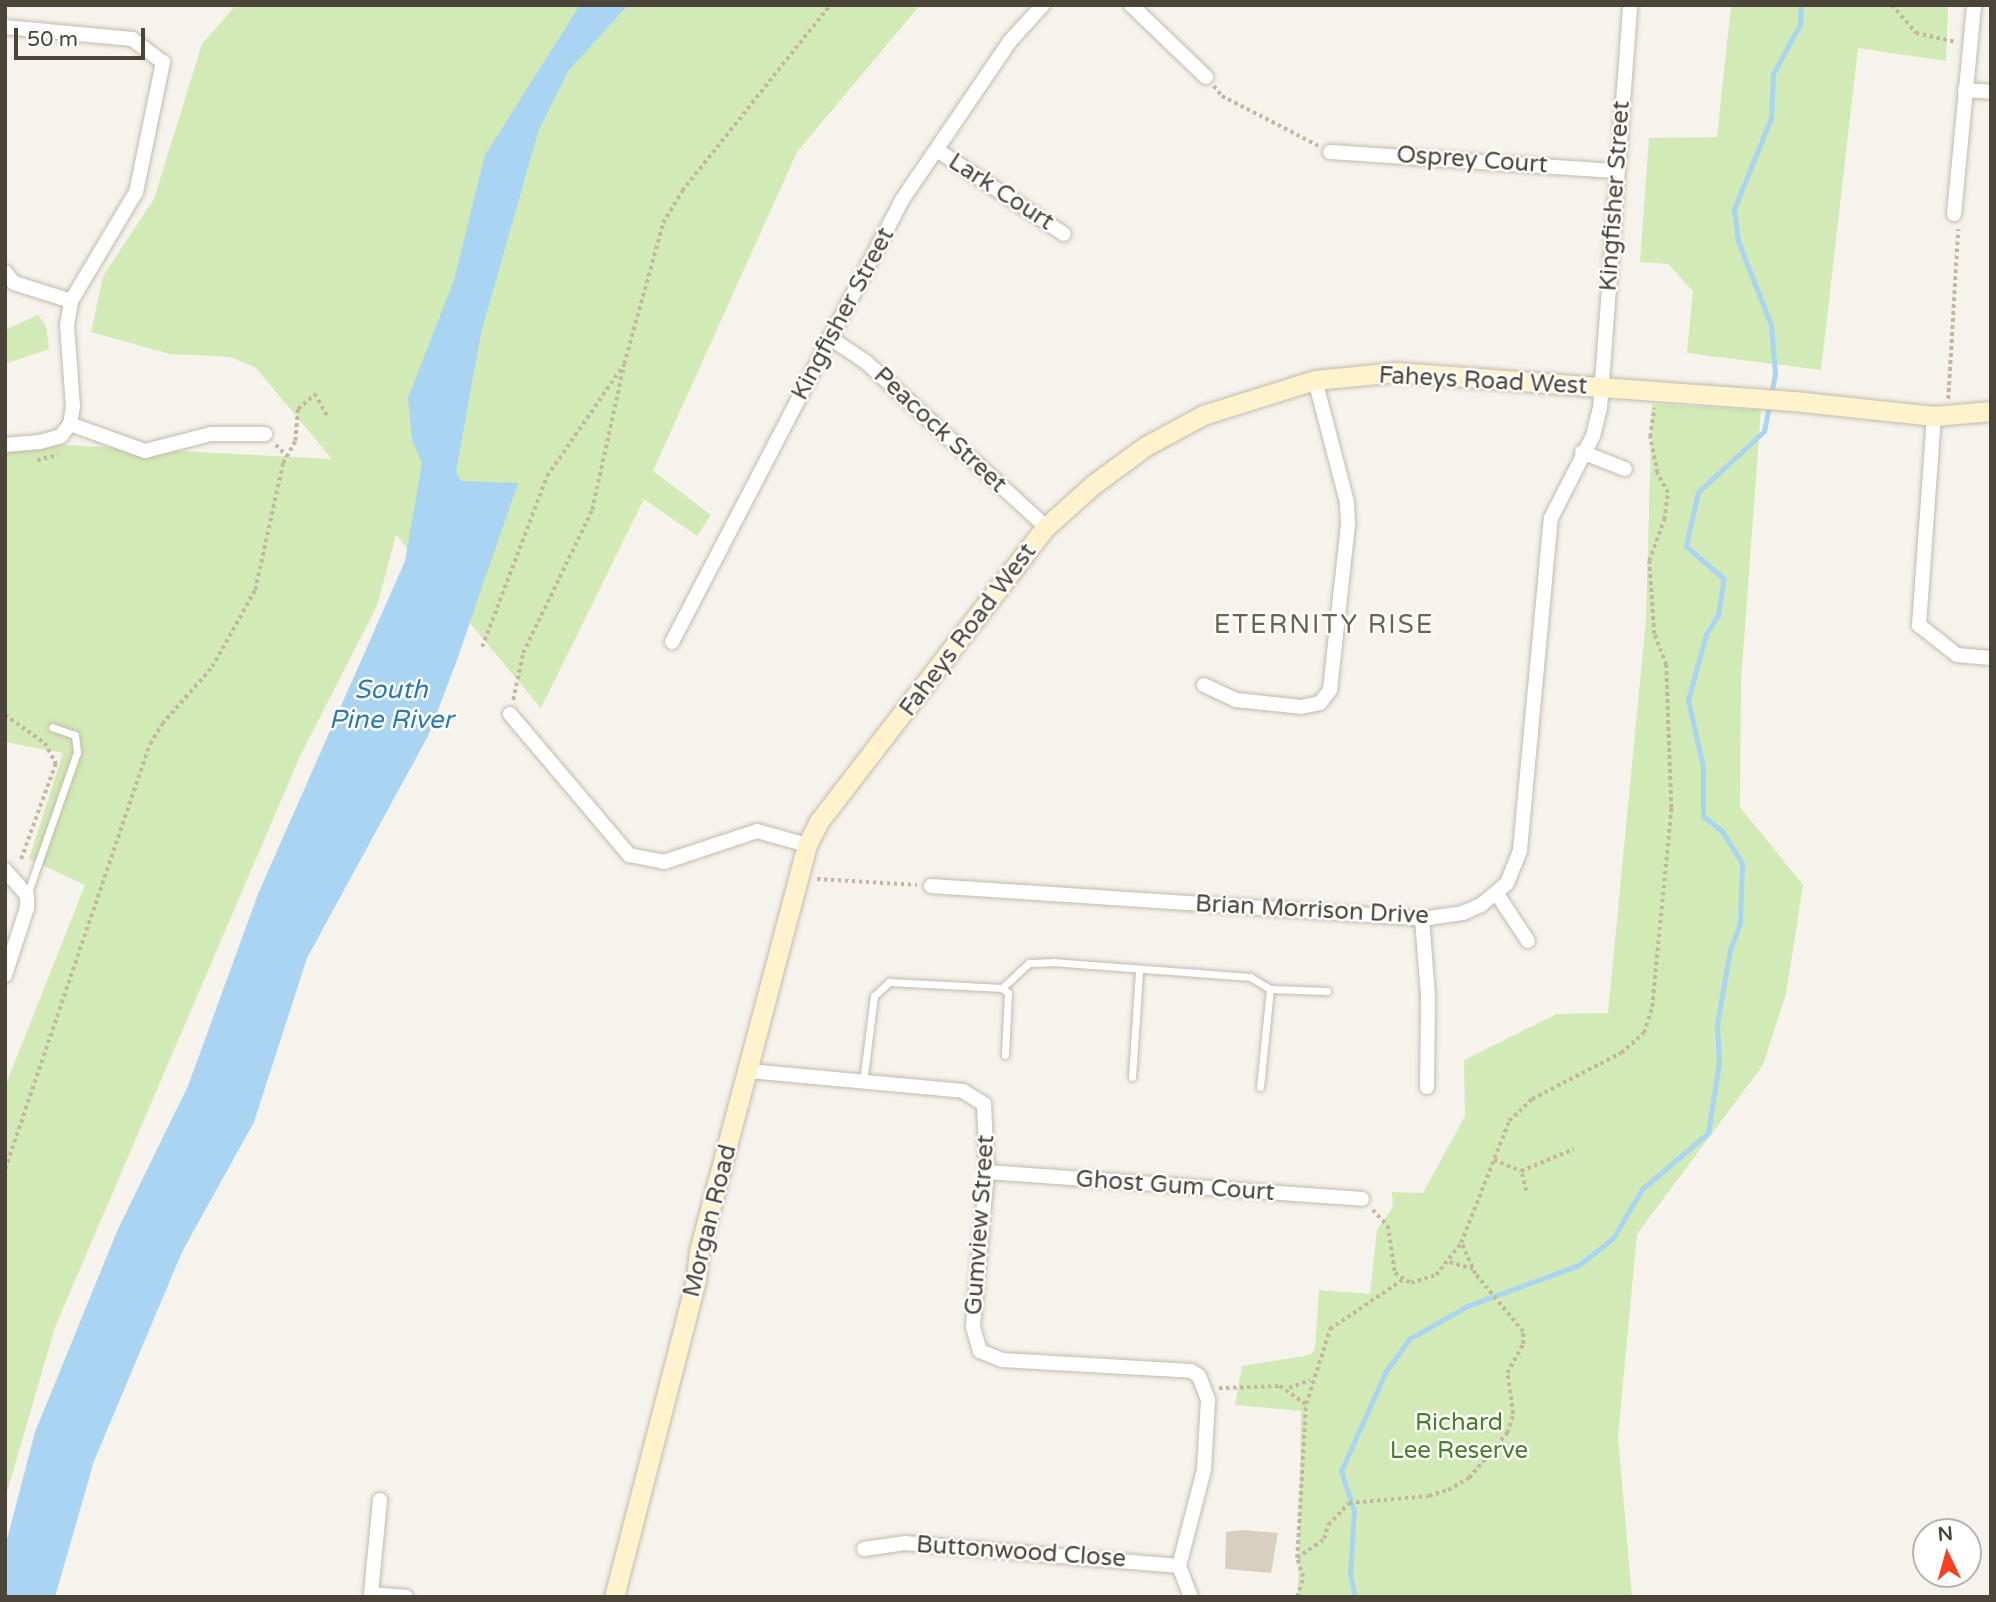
<!DOCTYPE html>
<html>
<head>
<meta charset="utf-8">
<style>
  body { margin:0 }
  #map { position:relative; width:1996px; height:1602px; overflow:hidden; background:#f6f3ec; font-family:"Varela Round",sans-serif }
  div>[style] { position:absolute }
  [style*='--x'] { left:calc(var(--x)*1px); top:calc(var(--y)*1px); width:calc(var(--w)*1px); rotate:calc(var(--a)*1deg) }
  .green>* { inset:0; background:#d2eab5 }
  .water>* { inset:0; background:#a9d4f2 }
  .stream>* { height:5px; margin:-2.5px; padding:0 2.5px; transform-origin:2.5px; border-radius:2.5px; background:#a9d4f2 }
  .building>* { inset:0; background:#d8cfc1 }
  .path>* { height:3.5px; margin-top:-1.75px; transform-origin:0; background:repeating-linear-gradient(90deg,#c4b79f 0 3.5px,transparent 0 7px) }
  .roads { filter:drop-shadow(0 0 2px #c2bbae) drop-shadow(0 0 2px #c2bbae) }
  .lane>* { height:7px; margin:-3.5px; padding:0 3.5px; transform-origin:3.5px; border-radius:3.5px; background:#fff }
  .street>* { height:14px; margin:-7px; padding:0 7px; transform-origin:7px; border-radius:7px; background:#fff }
  .secondary>* { height:19px; margin:-9.5px; padding:0 9.5px; transform-origin:9.5px; border-radius:9.5px; background:#fff3cd }
  span { translate:-50% -50%; white-space:nowrap; text-align:center; line-height:1.15; -webkit-text-stroke:5px #fff; paint-order:stroke }
  .street-label { font-size:24px; color:#4b4439 }
  .park-label { font-size:24px; color:#4a7f2a }
  .neighbourhood-label { font-size:26px; color:#6e6250; letter-spacing:2px }
  .water-label { font-size:26px; color:#2e7ab2; font-style:italic }
  .frame { position:absolute; inset:0; border:7px solid #4b4439; pointer-events:none }
  .north { position:absolute; left:1912px; top:1518px; width:70px; height:70px; box-sizing:border-box; background:#fff; border:2px solid #b7b4b0; border-radius:50%; rotate:355deg; font-size:19px; font-weight:700; line-height:28px; text-align:center; color:#4b4439 }
  .north::after { content:''; display:block; margin:auto; width:24px; height:32px; background:#fc3f1d; clip-path:polygon(50% 0,100% 100%,50% 72%,0 100%) }
  .scale { position:absolute; left:14px; top:28px; width:131px; height:32px; box-sizing:border-box; border:4px solid #4b4439; border-top:0; padding-left:9px; font-size:21px; line-height:24px; white-space:nowrap; color:#4b4439; -webkit-text-stroke:5px #fff; paint-order:stroke }
</style>
</head>
<body>
<div id="map">
  <div class="green">
    <div style="clip-path:polygon(236px 5px,920px 5px,797px 152px,653px 471px,711px 515px,697px 536px,644px 499px,541px 708px,396px 535px,377px 606px,301px 754px,55px 1327px,5px 1499px,5px 1087px,85px 885px,29px 859px,63px 753px,5px 742px,5px 442px,332px 459px,256px 368px,231px 357px,170px 354px,91px 332px,103px 276px,154px 199px,202px 44px)"></div>
    <div style="clip-path:polygon(1731px 5px,1948px 5px,1946px 61px,1858px 48px,1821px 370px,1687px 353px,1693px 291px,1668px 264px,1640px 262px,1649px 138px,1717px 137px)"></div>
    <div style="clip-path:polygon(38px 315px,46px 326px,49px 349px,5px 364px,5px 330px)"></div>
    <div style="clip-path:polygon(1652px 404px,1761px 410px,1741px 681px,1740px 807px,1803px 885px,1786px 994px,1763px 1065px,1637px 1234px,1618px 1436px,1632px 1597px,1298px 1597px,1301px 1411px,1235px 1405px,1242px 1366px,1310px 1355px,1315px 1349px,1319px 1290px,1370px 1294px,1377px 1230px,1393px 1207px,1392px 1192px,1423px 1193px,1465px 1116px,1464px 1060px,1557px 1014px,1608px 1013px,1646px 619px)"></div>
  </div>
  <div class="water">
    <div style="clip-path:polygon(580px 5px,628px 5px,569px 70px,539px 129px,481px 333px,456px 471px,461px 481px,518px 483px,457px 660px,428px 736px,307px 958px,254px 1122px,182px 1252px,94px 1461px,55px 1597px,5px 1597px,5px 1547px,35px 1432px,118px 1229px,188px 1086px,258px 894px,405px 561px,422px 463px,412px 440px,408px 398px,454px 280px,485px 155px)"></div>
  </div>
  <div class="stream">
    <div style="--x:1355;--y:1597;--w:24;--a:-102"></div>
    <div style="--x:1350;--y:1574;--w:63;--a:-86.4"></div>
    <div style="--x:1354;--y:1511;--w:42;--a:-108"></div>
    <div style="--x:1341;--y:1471;--w:110;--a:-65.8"></div>
    <div style="--x:1386;--y:1371;--w:39;--a:-54"></div>
    <div style="--x:1409;--y:1339;--w:67;--a:-29.6"></div>
    <div style="--x:1467;--y:1306;--w:119;--a:-20.1"></div>
    <div style="--x:1579;--y:1265;--w:43;--a:-38.5"></div>
    <div style="--x:1613;--y:1238;--w:57;--a:-59.4"></div>
    <div style="--x:1642;--y:1189;--w:87;--a:-40.3"></div>
    <div style="--x:1708;--y:1133;--w:71;--a:-81.1"></div>
    <div style="--x:1719;--y:1063;--w:39;--a:-93"></div>
    <div style="--x:1717;--y:1024;--w:75;--a:-80"></div>
    <div style="--x:1730;--y:950;--w:29;--a:-70"></div>
    <div style="--x:1740;--y:923;--w:60;--a:-88.1"></div>
    <div style="--x:1742;--y:863;--w:36;--a:-122"></div>
    <div style="--x:1723;--y:832;--w:26;--a:-141"></div>
    <div style="--x:1703;--y:816;--w:50;--a:-90"></div>
    <div style="--x:1703;--y:766;--w:68;--a:-102.8"></div>
    <div style="--x:1688;--y:700;--w:68;--a:-74.7"></div>
    <div style="--x:1706;--y:634;--w:22;--a:-58"></div>
    <div style="--x:1718;--y:615;--w:36;--a:-81"></div>
    <div style="--x:1724;--y:579;--w:50;--a:-139"></div>
    <div style="--x:1686;--y:546;--w:55;--a:-77.5"></div>
    <div style="--x:1698;--y:492;--w:90;--a:-42.7"></div>
    <div style="--x:1764;--y:431;--w:58;--a:-79.1"></div>
    <div style="--x:1775;--y:374;--w:49;--a:-94.7"></div>
    <div style="--x:1771;--y:325;--w:90;--a:-111.4"></div>
    <div style="--x:1738;--y:241;--w:32;--a:-97"></div>
    <div style="--x:1734;--y:209;--w:98;--a:-67.9"></div>
    <div style="--x:1771;--y:118;--w:44;--a:-87.4"></div>
    <div style="--x:1773;--y:74;--w:57;--a:-61.6"></div>
    <div style="--x:1800;--y:24;--w:19;--a:-87"></div>
  </div>
  <div class="building">
    <div style="clip-path:polygon(1243px 1530px,1278px 1533px,1271px 1573px,1225px 1569px,1226px 1532px)"></div>
  </div>
  <div class="path">
    <div style="--x:1892;--y:5;--w:37;--a:49"></div>
    <div style="--x:1916;--y:33;--w:41;--a:12.7"></div>
    <div style="--x:1214;--y:86;--w:13;--a:51"></div>
    <div style="--x:1222;--y:96;--w:109;--a:27.3"></div>
    <div style="--x:1948;--y:399;--w:170;--a:-86.6"></div>
    <div style="--x:276;--y:445;--w:16;--a:45"></div>
    <div style="--x:37;--y:460;--w:22;--a:-13"></div>
    <div style="--x:482;--y:647;--w:183;--a:-69.2"></div>
    <div style="--x:547;--y:476;--w:134;--a:-55.4"></div>
    <div style="--x:513;--y:700;--w:48;--a:-78"></div>
    <div style="--x:523;--y:653;--w:159;--a:-64.2"></div>
    <div style="--x:592;--y:510;--w:149;--a:-77.6"></div>
    <div style="--x:624;--y:364;--w:146;--a:-74.5"></div>
    <div style="--x:663;--y:223;--w:37;--a:-59"></div>
    <div style="--x:682;--y:191;--w:238;--a:-51.5"></div>
    <div style="--x:5;--y:715;--w:49;--a:35"></div>
    <div style="--x:45;--y:743;--w:24;--a:62"></div>
    <div style="--x:56;--y:764;--w:105;--a:110"></div>
    <div style="--x:817;--y:879;--w:100;--a:3.4"></div>
    <div style="--x:1494;--y:1160;--w:29;--a:22"></div>
    <div style="--x:5;--y:1169;--w:449;--a:-71.2"></div>
    <div style="--x:150;--y:744;--w:23;--a:-59"></div>
    <div style="--x:162;--y:724;--w:76;--a:-48.7"></div>
    <div style="--x:212;--y:667;--w:88;--a:-60.8"></div>
    <div style="--x:255;--y:590;--w:130;--a:-77.6"></div>
    <div style="--x:283;--y:463;--w:25;--a:-61"></div>
    <div style="--x:295;--y:441;--w:32;--a:-85"></div>
    <div style="--x:298;--y:409;--w:23;--a:-41"></div>
    <div style="--x:315;--y:394;--w:26;--a:61"></div>
    <div style="--x:1526;--y:1191;--w:21;--a:-104"></div>
    <div style="--x:1521;--y:1171;--w:57;--a:-22.5"></div>
    <div style="--x:1373;--y:1210;--w:22;--a:47"></div>
    <div style="--x:1388;--y:1226;--w:48;--a:81.5"></div>
    <div style="--x:1395;--y:1273;--w:19;--a:32"></div>
    <div style="--x:1411;--y:1283;--w:26;--a:-18"></div>
    <div style="--x:1436;--y:1275;--w:41;--a:-52"></div>
    <div style="--x:1461;--y:1243;--w:131;--a:-68.5"></div>
    <div style="--x:1509;--y:1121;--w:32;--a:-44"></div>
    <div style="--x:1532;--y:1099;--w:100;--a:-27.3"></div>
    <div style="--x:1621;--y:1053;--w:30;--a:-41"></div>
    <div style="--x:1644;--y:1033;--w:27;--a:-73"></div>
    <div style="--x:1652;--y:1007;--w:200;--a:-84.5"></div>
    <div style="--x:1671;--y:808;--w:143;--a:-92"></div>
    <div style="--x:1666;--y:665;--w:33;--a:-111"></div>
    <div style="--x:1654;--y:634;--w:73;--a:-93.9"></div>
    <div style="--x:1649;--y:561;--w:44;--a:-69.9"></div>
    <div style="--x:1664;--y:520;--w:27;--a:-82"></div>
    <div style="--x:1668;--y:493;--w:23;--a:-119"></div>
    <div style="--x:1657;--y:473;--w:37;--a:-101"></div>
    <div style="--x:1650;--y:437;--w:29;--a:-82"></div>
    <div style="--x:1450;--y:1262;--w:24;--a:17"></div>
    <div style="--x:1219;--y:1388;--w:61;--a:-1.9"></div>
    <div style="--x:1280;--y:1386;--w:32;--a:35"></div>
    <div style="--x:1289;--y:1388;--w:22;--a:-21"></div>
    <div style="--x:1297;--y:1558;--w:154;--a:-86.7"></div>
    <div style="--x:1306;--y:1404;--w:79;--a:-72.3"></div>
    <div style="--x:1330;--y:1329;--w:87;--a:-34.2"></div>
    <div style="--x:1297;--y:1597;--w:21;--a:-73"></div>
    <div style="--x:1303;--y:1577;--w:20;--a:-108"></div>
    <div style="--x:1297;--y:1558;--w:33;--a:-35"></div>
    <div style="--x:1324;--y:1539;--w:15;--a:-74"></div>
    <div style="--x:1328;--y:1525;--w:30;--a:-46"></div>
    <div style="--x:1349;--y:1503;--w:80;--a:-5"></div>
    <div style="--x:1429;--y:1496;--w:20;--a:-18"></div>
    <div style="--x:1448;--y:1490;--w:24;--a:-30"></div>
    <div style="--x:1469;--y:1478;--w:59;--a:-49.8"></div>
    <div style="--x:1507;--y:1433;--w:20;--a:-72"></div>
    <div style="--x:1513;--y:1414;--w:41;--a:-98.3"></div>
    <div style="--x:1507;--y:1373;--w:33;--a:-61"></div>
    <div style="--x:1523;--y:1344;--w:12;--a:-90"></div>
    <div style="--x:1523;--y:1332;--w:75;--a:-129.6"></div>
    <div style="--x:1475;--y:1274;--w:34;--a:-114"></div>
  </div>
  <div class="roads">
    <div class="lane">
      <div style="--x:27;--y:895;--w:151;--a:-70.7"></div>
      <div style="--x:77;--y:752;--w:17;--a:-97"></div>
      <div style="--x:75;--y:735;--w:24;--a:-161"></div>
      <div style="--x:1002;--y:988;--w:37;--a:-43"></div>
      <div style="--x:1029;--y:963;--w:23;--a:-2"></div>
      <div style="--x:1052;--y:962;--w:199;--a:4.3"></div>
      <div style="--x:1250;--y:977;--w:23;--a:31"></div>
      <div style="--x:1270;--y:989;--w:57;--a:2"></div>
      <div style="--x:1132;--y:1077;--w:106;--a:-86.2"></div>
      <div style="--x:863;--y:1082;--w:87;--a:-82.7"></div>
      <div style="--x:874;--y:996;--w:21;--a:-43"></div>
      <div style="--x:889;--y:982;--w:113;--a:3"></div>
      <div style="--x:1002;--y:988;--w:8;--a:40"></div>
      <div style="--x:1008;--y:993;--w:62;--a:92.8"></div>
      <div style="--x:1260;--y:1087;--w:99;--a:-84.2"></div>
    </div>
    <div class="street">
      <div style="--x:1131;--y:5;--w:104;--a:43.8"></div>
      <div style="--x:5;--y:27;--w:128;--a:5.4"></div>
      <div style="--x:132;--y:39;--w:39;--a:37"></div>
      <div style="--x:163;--y:62;--w:133;--a:101.7"></div>
      <div style="--x:136;--y:192;--w:127;--a:120.8"></div>
      <div style="--x:71;--y:301;--w:24;--a:99"></div>
      <div style="--x:67;--y:325;--w:81;--a:85.8"></div>
      <div style="--x:73;--y:406;--w:18;--a:99"></div>
      <div style="--x:1965;--y:90;--w:26;--a:4"></div>
      <div style="--x:937;--y:150;--w:152;--a:33.5"></div>
      <div style="--x:1330;--y:152;--w:286;--a:3.8"></div>
      <div style="--x:1954;--y:214;--w:210;--a:-84.5"></div>
      <div style="--x:5;--y:272;--w:14;--a:51"></div>
      <div style="--x:14;--y:283;--w:60;--a:17.5"></div>
      <div style="--x:830;--y:338;--w:43;--a:33.7"></div>
      <div style="--x:866;--y:362;--w:244;--a:42.5"></div>
      <div style="--x:1934;--y:416;--w:210;--a:94.1"></div>
      <div style="--x:1919;--y:625;--w:48;--a:38.3"></div>
      <div style="--x:1957;--y:655;--w:34;--a:5"></div>
      <div style="--x:5;--y:445;--w:35;--a:-5"></div>
      <div style="--x:40;--y:442;--w:22;--a:-16"></div>
      <div style="--x:61;--y:436;--w:15;--a:-53"></div>
      <div style="--x:70;--y:424;--w:80;--a:19.8"></div>
      <div style="--x:145;--y:451;--w:68;--a:-14.4"></div>
      <div style="--x:211;--y:434;--w:54;--a:0"></div>
      <div style="--x:1582;--y:452;--w:46;--a:21.6"></div>
      <div style="--x:672;--y:642;--w:498;--a:-62.5"></div>
      <div style="--x:902;--y:200;--w:192;--a:-55.8"></div>
      <div style="--x:1010;--y:41;--w:49;--a:-47.5"></div>
      <div style="--x:1204;--y:685;--w:35;--a:25"></div>
      <div style="--x:1236;--y:700;--w:65;--a:6.1"></div>
      <div style="--x:1301;--y:707;--w:19;--a:-12"></div>
      <div style="--x:1320;--y:703;--w:16;--a:-52"></div>
      <div style="--x:1330;--y:690;--w:167;--a:-83.8"></div>
      <div style="--x:1348;--y:524;--w:22;--a:-93"></div>
      <div style="--x:1347;--y:502;--w:126;--a:-104.7"></div>
      <div style="--x:510;--y:714;--w:185;--a:49.8"></div>
      <div style="--x:629;--y:855;--w:36;--a:11"></div>
      <div style="--x:664;--y:862;--w:98;--a:-18.4"></div>
      <div style="--x:757;--y:831;--w:52;--a:15.6"></div>
      <div style="--x:5;--y:870;--w:33;--a:49"></div>
      <div style="--x:27;--y:895;--w:13;--a:90"></div>
      <div style="--x:27;--y:908;--w:71;--a:108.2"></div>
      <div style="--x:931;--y:886;--w:492;--a:3.8"></div>
      <div style="--x:1422;--y:919;--w:41;--a:-8.3"></div>
      <div style="--x:1463;--y:913;--w:20;--a:-24"></div>
      <div style="--x:1481;--y:905;--w:34;--a:-40"></div>
      <div style="--x:1507;--y:883;--w:35;--a:-68"></div>
      <div style="--x:1520;--y:850;--w:333;--a:-84.7"></div>
      <div style="--x:1551;--y:518;--w:92;--a:-62.9"></div>
      <div style="--x:1593;--y:436;--w:29;--a:-76"></div>
      <div style="--x:1600;--y:408;--w:404;--a:-85.7"></div>
      <div style="--x:1497;--y:894;--w:56;--a:56.6"></div>
      <div style="--x:1422;--y:919;--w:77;--a:85.5"></div>
      <div style="--x:1428;--y:996;--w:91;--a:90.6"></div>
      <div style="--x:749;--y:1071;--w:215;--a:5.3"></div>
      <div style="--x:963;--y:1091;--w:25;--a:32"></div>
      <div style="--x:984;--y:1104;--w:68;--a:87.5"></div>
      <div style="--x:987;--y:1172;--w:156;--a:95.2"></div>
      <div style="--x:973;--y:1327;--w:25;--a:74"></div>
      <div style="--x:980;--y:1351;--w:24;--a:22"></div>
      <div style="--x:1002;--y:1360;--w:189;--a:3.3"></div>
      <div style="--x:1191;--y:1371;--w:9;--a:32"></div>
      <div style="--x:1199;--y:1376;--w:26;--a:69"></div>
      <div style="--x:1208;--y:1400;--w:70;--a:93.3"></div>
      <div style="--x:1204;--y:1470;--w:99;--a:104.6"></div>
      <div style="--x:1179;--y:1566;--w:33;--a:69"></div>
      <div style="--x:987;--y:1172;--w:376;--a:4.1"></div>
      <div style="--x:380;--y:1500;--w:94;--a:95.5"></div>
      <div style="--x:371;--y:1594;--w:35;--a:5"></div>
      <div style="--x:864;--y:1549;--w:41;--a:-8.3"></div>
      <div style="--x:905;--y:1543;--w:275;--a:4.8"></div>
    </div>
    <div class="secondary">
      <div style="--x:614;--y:1597;--w:328;--a:-75.5"></div>
      <div style="--x:696;--y:1279;--w:28;--a:-84"></div>
      <div style="--x:699;--y:1251;--w:420;--a:-75.1"></div>
      <div style="--x:807;--y:845;--w:28;--a:-63"></div>
      <div style="--x:820;--y:820;--w:370;--a:-52.4"></div>
      <div style="--x:1046;--y:527;--w:64;--a:-41.9"></div>
      <div style="--x:1094;--y:484;--w:64;--a:-36.2"></div>
      <div style="--x:1146;--y:446;--w:65;--a:-28.5"></div>
      <div style="--x:1203;--y:415;--w:117;--a:-17.4"></div>
      <div style="--x:1315;--y:380;--w:82;--a:-5.6"></div>
      <div style="--x:1397;--y:372;--w:407;--a:4.2"></div>
      <div style="--x:1803;--y:402;--w:132;--a:6.1"></div>
      <div style="--x:1934;--y:416;--w:57;--a:-5"></div>
    </div>
  </div>
  <div class="street-label">
    <span style="left:1472px;top:160px;rotate:4deg">Osprey Court</span>
    <span style="left:1001px;top:192px;rotate:33deg">Lark Court</span>
    <span style="left:1615px;top:196px;rotate:-86deg">Kingfisher Street</span>
    <span style="left:843px;top:314px;rotate:-62deg">Kingfisher Street</span>
    <span style="left:1483px;top:381px;rotate:3deg">Faheys Road West</span>
    <span style="left:940px;top:430px;rotate:43deg">Peacock Street</span>
    <span style="left:968px;top:630px;rotate:-53deg">Faheys Road West</span>
    <span style="left:1312px;top:910px;rotate:3deg">Brian Morrison Drive</span>
    <span style="left:1175px;top:1186px;rotate:4deg">Ghost Gum Court</span>
    <span style="left:710px;top:1221px;rotate:-76deg">Morgan Road</span>
    <span style="left:980px;top:1225px;rotate:-86deg">Gumview Street</span>
    <span style="left:1021px;top:1552px;rotate:4deg">Buttonwood Close</span>
  </div>
  <div class="park-label">
    <span style="left:1459px;top:1437px">Richard<br>Lee Reserve</span>
  </div>
  <div class="neighbourhood-label">
    <span style="left:1324px;top:625px">ETERNITY RISE</span>
  </div>
  <div class="water-label">
    <span style="left:391px;top:705px">South<br>Pine River</span>
  </div>
  <div class="frame"></div>
  <div class="north">N</div>
  <div class="scale">50 m</div>
</div>
</body>
</html>
